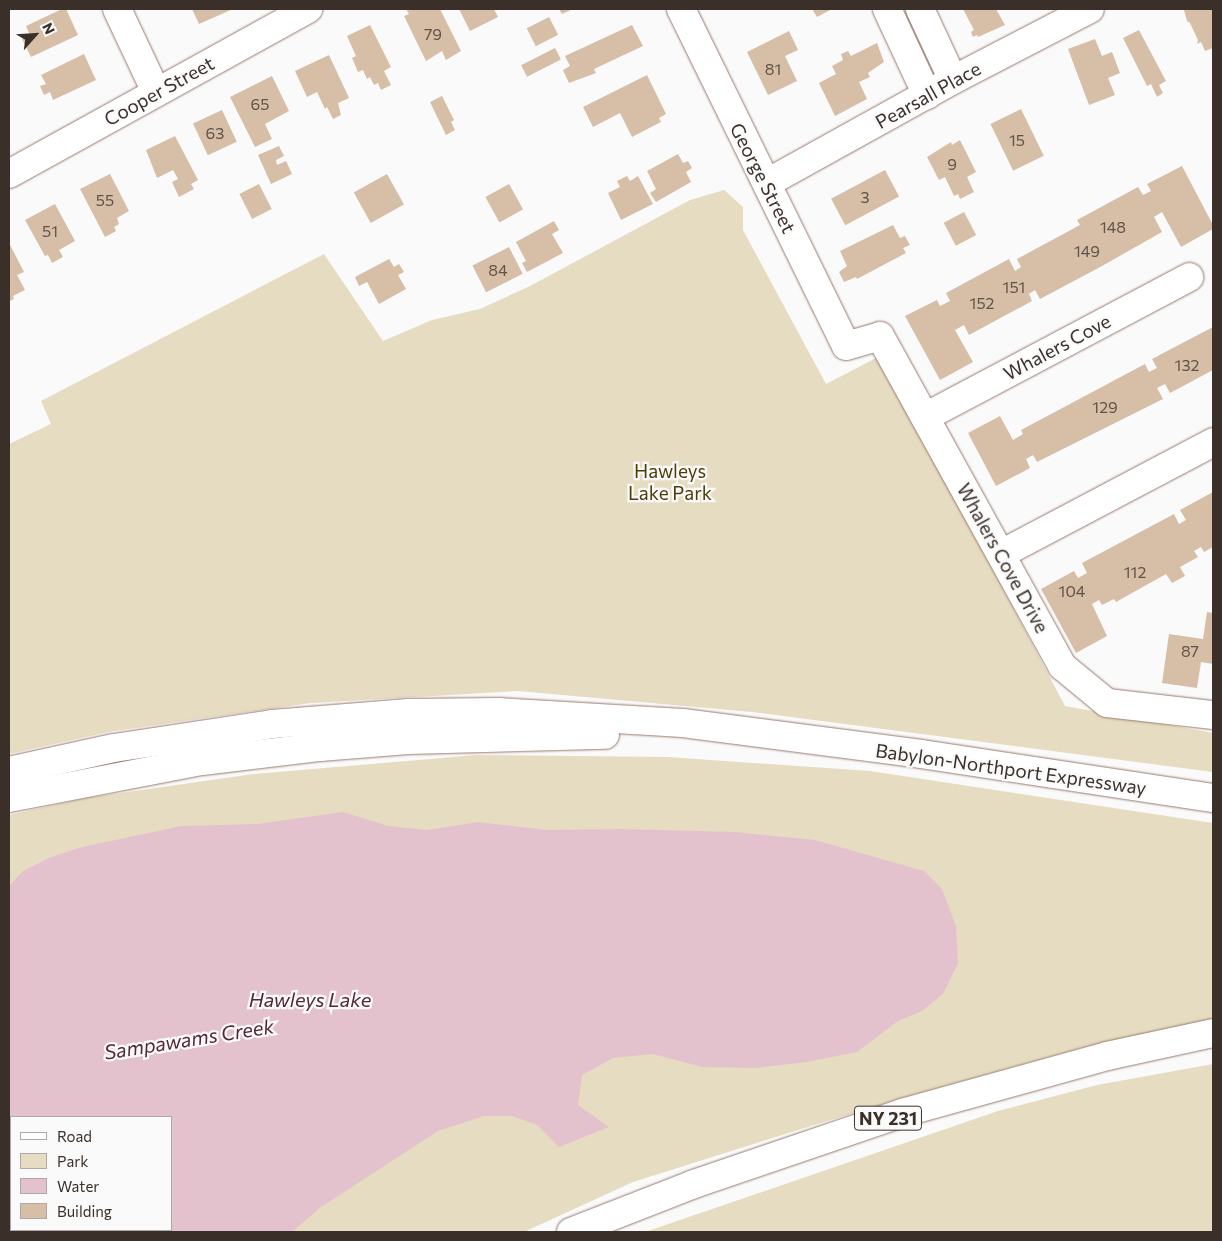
<!DOCTYPE html>
<html>
<head>
<meta charset="utf-8">
<style>
  body { margin:0 }
  #map { position:relative; width:1222px; height:1241px; overflow:hidden; background:#fafafa; font-family:Commissioner,sans-serif }
  div>[style] { position:absolute }
  [style*='--x'] { left:calc(var(--x)*1px); top:calc(var(--y)*1px); width:calc(var(--w)*1px); rotate:calc(var(--a)*1deg) }
  .green>* { inset:0; background:#e6dcc1 }
  .water>* { inset:0; background:#e4c2cd }
  .building>* { inset:0; background:#d6bea7; transform-origin:0 0 }
  .roads { filter:drop-shadow(0 0 1px #98796d) drop-shadow(0 0 1px #98796d) }
  .minor>* { height:28px; margin:-14px; padding:0 14px; transform-origin:14px; border-radius:14px; background:#fff }
  .major>* { height:28px; margin:-14px; padding:0 14px; transform-origin:14px; border-radius:14px; background:#fff }
  span { translate:-50% -50%; white-space:nowrap; text-align:center; line-height:1.15; -webkit-text-stroke:4.5px #fafafa; paint-order:stroke }
  .number-label { font-size:16px; color:#625348 }
  .number-label span { -webkit-text-stroke-width:0 }
  .shield-label span { padding:1px 4px; background:#fafafa; border:1px solid; border-radius:4px; -webkit-text-stroke-width:0 }
  .shield-label { font-size:18px; color:#3b2f29; font-weight:700 }
  .street-label { font-size:19px; color:#3b2f29 }
  .park-label { font-size:19px; color:#4d3d06 }
  .water-label { font-size:20px; color:#542738; font-style:italic }
  .frame { position:absolute; inset:0; border:10px solid #3b2f29; pointer-events:none }
  .legend { position:absolute; left:10px; top:1116px; width:162px; height:115px; box-sizing:border-box; background:#fafafa; border:1px solid #aea9a6; margin:0; padding:6px 9px; list-style:none; font-size:15px; color:#3b2f29 }
  .legend li { display:flex; align-items:center; gap:10px; height:25px }
  .legend b { width:25px; border:1px solid #aea9a6 }
  .north { position:absolute; left:10px; top:10px; width:50px; height:50px; -webkit-text-stroke:4px #fafafa; paint-order:stroke; rotate:64deg; font-size:14px; font-weight:700; line-height:20px; text-align:center; color:#3b2f29 }
  .north::after { content:''; display:block; margin:auto; width:18px; height:22px; background:#3b2f29; clip-path:polygon(50% 0,100% 100%,50% 72%,0 100%) }
</style>
</head>
<body>
<div id="map">
  <div class="green">
    <div style="clip-path:polygon(724px 190px,743px 207px,743px 230px,826px 384px,880px 356px,1065px 706px,1213px 733px,1213px 772px,752px 712px,518px 691px,311px 703px,108px 732px,9px 754px,9px 444px,51px 424px,41px 401px,324px 254px,383px 341px,432px 320px,480px 309px,530px 286px,690px 200px)"></div>
    <div style="clip-path:polygon(evenodd,477px 755px,668px 757px,870px 771px,1213px 823px,1213px 1021px,1081px 1048px,909px 1096px,798px 1130px,633px 1182px,524px 1232px,9px 1232px,9px 815px,86px 798px,253px 774px,477px 755px,11px 1117px,171px 1117px,171px 1230px,11px 1230px,11px 1117px)"></div>
    <div style="clip-path:polygon(1213px 1064px,1213px 1232px,645px 1232px,998px 1111px,1097px 1085px)"></div>
  </div>
  <div class="water">
    <div style="clip-path:polygon(343px 812px,388px 826px,427px 830px,478px 822px,547px 830px,620px 829px,735px 832px,815px 840px,924px 871px,942px 889px,956px 926px,958px 963px,943px 994px,922px 1011px,898px 1021px,857px 1052px,807px 1062px,756px 1068px,702px 1067px,653px 1054px,613px 1058px,582px 1075px,578px 1105px,609px 1127px,559px 1147px,537px 1125px,512px 1116px,484px 1116px,438px 1131px,321px 1207px,292px 1232px,85px 1232px,82px 1230px,171px 1230px,171px 1117px,11px 1117px,11px 1162px,9px 1160px,9px 886px,23px 871px,49px 858px,78px 848px,181px 826px,257px 824px)"></div>
  </div>
  <div class="building">
    <div style="clip-path:polygon(62px 9px,66px 9px,78px 35px,31px 57px,22px 39px,30px 35px,26px 26px)"></div>
    <div style="clip-path:polygon(192px 9px,233px 9px,199px 24px)"></div>
    <div style="clip-path:polygon(406px 9px,440px 9px,461px 51px,446px 60px,442px 51px,426px 61px,404px 16px,409px 14px)"></div>
    <div style="clip-path:polygon(459px 9px,494px 9px,498px 17px,470px 31px)"></div>
    <div style="clip-path:polygon(559px 9px,573px 9px,562px 14px)"></div>
    <div style="clip-path:polygon(812px 9px,832px 9px,817px 17px)"></div>
    <div style="clip-path:polygon(963px 9px,996px 9px,1005px 25px,978px 37px,977px 35px,973px 37px,971px 32px,974px 30px)"></div>
    <div style="clip-path:polygon(1187px 9px,1213px 9px,1213px 48px,1205px 51px,1201px 42px,1197px 44px,1198px 40px,1190px 23px,1187px 21px,1184px 10px)"></div>
    <div style="left:549px;top:17px;width:20px;height:25px;rotate:63deg"></div>
    <div style="clip-path:polygon(370px 25px,391px 67px,384px 71px,391px 85px,381px 90px,378px 83px,374px 85px,370px 77px,367px 79px,363px 70px,358px 72px,352px 58px,356px 56px,347px 36px)"></div>
    <div style="clip-path:polygon(632px 25px,643px 46px,594px 69px,596px 73px,569px 83px,563px 70px,570px 66px,565px 56px)"></div>
    <div style="clip-path:polygon(1139px 30px,1166px 81px,1159px 85px,1163px 93px,1157px 97px,1151px 84px,1147px 86px,1123px 38px)"></div>
    <div style="clip-path:polygon(789px 31px,798px 50px,785px 56px,797px 81px,768px 95px,747px 52px)"></div>
    <div style="clip-path:polygon(1095px 39px,1102px 56px,1112px 52px,1120px 73px,1108px 78px,1115px 95px,1089px 105px,1068px 49px)"></div>
    <div style="clip-path:polygon(877px 43px,884px 62px,868px 73px,870px 77px,859px 82px,867px 99px,835px 116px,819px 83px,836px 74px,832px 66px,843px 60px,841px 54px,848px 51px,851px 56px)"></div>
    <div style="left:555px;top:48px;width:13px;height:38px;rotate:63deg"></div>
    <div style="clip-path:polygon(84px 54px,96px 80px,53px 100px,50px 92px,44px 95px,40px 86px,46px 84px,41px 75px)"></div>
    <div style="clip-path:polygon(329px 55px,349px 98px,338px 103px,341px 115px,333px 119px,327px 107px,325px 109px,317px 92px,307px 97px,295px 71px)"></div>
    <div style="clip-path:polygon(647px 75px,666px 114px,659px 118px,661px 122px,632px 137px,620px 113px,593px 127px,583px 107px)"></div>
    <div style="clip-path:polygon(272px 76px,289px 111px,265px 124px,272px 139px,255px 147px,230px 97px)"></div>
    <div style="clip-path:polygon(442px 96px,454px 120px,451px 122px,455px 130px,446px 135px,430px 102px)"></div>
    <div style="left:1021px;top:109px;width:52px;height:34px;rotate:64deg"></div>
    <div style="left:222px;top:110px;width:35px;height:32px;rotate:65deg"></div>
    <div style="clip-path:polygon(175px 136px,198px 180px,191px 184px,194px 189px,179px 197px,172px 182px,178px 179px,173px 170px,157px 178px,146px 150px)"></div>
    <div style="clip-path:polygon(960px 140px,976px 172px,967px 177px,974px 192px,960px 199px,958px 194px,954px 196px,945px 177px,939px 180px,927px 157px,951px 142px,952px 145px)"></div>
    <div style="clip-path:polygon(279px 146px,284px 156px,276px 160px,277px 165px,286px 161px,292px 174px,271px 184px,258px 155px)"></div>
    <div style="clip-path:polygon(678px 154px,683px 163px,688px 161px,692px 168px,686px 172px,691px 182px,656px 202px,650px 193px,656px 189px,647px 171px)"></div>
    <div style="clip-path:polygon(1182px 166px,1213px 225px,1213px 229px,1181px 247px,1162px 212px,1154px 217px,1162px 232px,1102px 266px,1040px 299px,1035px 290px,1029px 294px,1032px 301px,969px 335px,964px 325px,955px 330px,973px 362px,940px 380px,905px 316px,937px 300px,940px 306px,950px 301px,946px 293px,1009px 259px,1015px 271px,1021px 267px,1017px 259px,1080px 225px,1077px 220px,1138px 187px,1143px 195px,1151px 191px,1147px 184px)"></div>
    <div style="left:885px;top:170px;width:30px;height:61px;rotate:62deg"></div>
    <div style="clip-path:polygon(110px 174px,129px 211px,117px 218px,119px 224px,114px 227px,116px 231px,105px 237px,80px 189px)"></div>
    <div style="left:387px;top:174px;width:35px;height:38px;rotate:61deg"></div>
    <div style="clip-path:polygon(627px 176px,630px 181px,638px 176px,653px 204px,621px 220px,608px 193px,620px 187px,617px 181px)"></div>
    <div style="left:259px;top:184px;width:28px;height:22px;rotate:63deg"></div>
    <div style="left:509px;top:184px;width:29px;height:27px;rotate:61deg"></div>
    <div style="clip-path:polygon(55px 204px,75px 241px,59px 250px,63px 257px,52px 263px,48px 255px,45px 256px,25px 220px)"></div>
    <div style="left:964px;top:212px;width:26px;height:23px;rotate:62deg"></div>
    <div style="clip-path:polygon(554px 221px,559px 230px,552px 234px,563px 253px,527px 272px,522px 263px,526px 261px,516px 242px)"></div>
    <div style="clip-path:polygon(893px 225px,900px 238px,905px 236px,910px 245px,903px 248px,906px 253px,857px 279px,856px 277px,844px 282px,839px 272px,847px 266px,840px 251px)"></div>
    <div style="clip-path:polygon(9px 243px,24px 272px,17px 275px,25px 290px,13px 296px,14px 299px,10px 301px)"></div>
    <div style="left:509px;top:247px;width:30px;height:41px;rotate:63deg"></div>
    <div style="clip-path:polygon(389px 259px,394px 267px,399px 264px,404px 272px,398px 275px,406px 289px,379px 304px,367px 282px,359px 286px,355px 277px)"></div>
    <div style="clip-path:polygon(1213px 327px,1213px 370px,1170px 393px,1165px 384px,1157px 388px,1163px 399px,1037px 462px,1033px 455px,1026px 459px,1030px 468px,996px 486px,968px 433px,1000px 416px,1013px 440px,1023px 434px,1021px 430px,1145px 364px,1149px 372px,1157px 368px,1152px 359px)"></div>
    <div style="clip-path:polygon(1213px 492px,1213px 547px,1204px 552px,1201px 547px,1194px 551px,1198px 557px,1180px 567px,1185px 576px,1172px 583px,1166px 574px,1116px 602px,1114px 599px,1102px 605px,1099px 600px,1092px 604px,1107px 636px,1076px 653px,1041px 589px,1074px 571px,1078px 578px,1087px 573px,1082px 563px,1174px 514px,1179px 524px,1186px 520px,1180px 510px)"></div>
    <div style="clip-path:polygon(1207px 612px,1213px 613px,1213px 664px,1201px 662px,1197px 688px,1162px 683px,1169px 634px,1203px 639px)"></div>
  </div>
  <div class="roads">
    <div class="minor">
      <div style="--x:117;--y:9;--w:92;--a:64.8"></div>
      <div style="--x:681;--y:9;--w:375;--a:63.9"></div>
      <div style="--x:846;--y:346;--w:35;--a:-16"></div>
      <div style="--x:880;--y:336;--w:377;--a:61.1"></div>
      <div style="--x:1062;--y:666;--w:58;--a:39.4"></div>
      <div style="--x:1107;--y:703;--w:107;--a:6.5"></div>
      <div style="--x:887;--y:9;--w:95;--a:65.1"></div>
      <div style="--x:920;--y:9;--w:78;--a:65.1"></div>
      <div style="--x:9;--y:174;--w:342;--a:-28.9"></div>
      <div style="--x:767;--y:183;--w:213;--a:-29"></div>
      <div style="--x:953;--y:80;--w:154;--a:-27.4"></div>
      <div style="--x:925;--y:417;--w:299;--a:-27.9"></div>
      <div style="--x:1001;--y:554;--w:240;--a:-27.8"></div>
    </div>
    <div class="major">
      <div style="--x:9;--y:771;--w:107;--a:-12.4"></div>
      <div style="--x:114;--y:748;--w:160;--a:-8.6"></div>
      <div style="--x:272;--y:724;--w:137;--a:-4.6"></div>
      <div style="--x:409;--y:713;--w:90;--a:-0.6"></div>
      <div style="--x:499;--y:712;--w:184;--a:3.4"></div>
      <div style="--x:683;--y:723;--w:240;--a:7.4"></div>
      <div style="--x:921;--y:754;--w:295;--a:8.6"></div>
      <div style="--x:9;--y:798;--w:197;--a:-10.9"></div>
      <div style="--x:202;--y:761;--w:119;--a:-6.8"></div>
      <div style="--x:320;--y:747;--w:88;--a:-4.5"></div>
      <div style="--x:408;--y:740;--w:197;--a:-1.5"></div>
      <div style="--x:571;--y:1232;--w:132;--a:-21.3"></div>
      <div style="--x:694;--y:1184;--w:220;--a:-18.8"></div>
      <div style="--x:902;--y:1113;--w:213;--a:-15.5"></div>
      <div style="--x:1107;--y:1056;--w:108;--a:-12.2"></div>
    </div>
  </div>
  <div class="number-label">
    <span style="left:433px;top:34px">79</span>
    <span style="left:773px;top:69px">81</span>
    <span style="left:260px;top:104px">65</span>
    <span style="left:215px;top:133px">63</span>
    <span style="left:1017px;top:140px">15</span>
    <span style="left:952px;top:164px">9</span>
    <span style="left:865px;top:197px">3</span>
    <span style="left:105px;top:200px">55</span>
    <span style="left:1113px;top:227px">148</span>
    <span style="left:50px;top:231px">51</span>
    <span style="left:1087px;top:251px">149</span>
    <span style="left:498px;top:270px">84</span>
    <span style="left:1014px;top:287px">151</span>
    <span style="left:982px;top:303px">152</span>
    <span style="left:1187px;top:365px">132</span>
    <span style="left:1105px;top:407px">129</span>
    <span style="left:1135px;top:572px">112</span>
    <span style="left:1072px;top:591px">104</span>
    <span style="left:1190px;top:651px">87</span>
  </div>
  <div class="shield-label">
    <span style="left:888px;top:1118px">NY 231</span>
  </div>
  <div class="street-label">
    <span style="left:159px;top:91px;rotate:-29deg">Cooper Street</span>
    <span style="left:928px;top:95px;rotate:-29deg">Pearsall Place</span>
    <span style="left:763px;top:178px;rotate:63deg">George Street</span>
    <span style="left:1057px;top:347px;rotate:-28deg">Whalers Cove</span>
    <span style="left:1003px;top:558px;rotate:61deg">Whalers Cove Drive</span>
    <span style="left:1011px;top:769px;rotate:8deg">Babylon-Northport Expressway</span>
  </div>
  <div class="park-label">
    <span style="left:670px;top:482px">Hawleys<br>Lake Park</span>
  </div>
  <div class="water-label">
    <span style="left:310px;top:999px">Hawleys Lake</span>
    <span style="left:189px;top:1039px;rotate:-9deg">Sampawams Creek</span>
  </div>
  <div class="frame"></div>
  <ul class="legend">
  <li><b style="height:6px;background:#fff"></b>Road</li>
  <li><b style="height:14px;background:#e6dcc1"></b>Park</li>
  <li><b style="height:14px;background:#e4c2cd"></b>Water</li>
  <li><b style="height:14px;background:#d6bea7"></b>Building</li>
  </ul>
  <div class="north">N</div>
</div>
</body>
</html>
